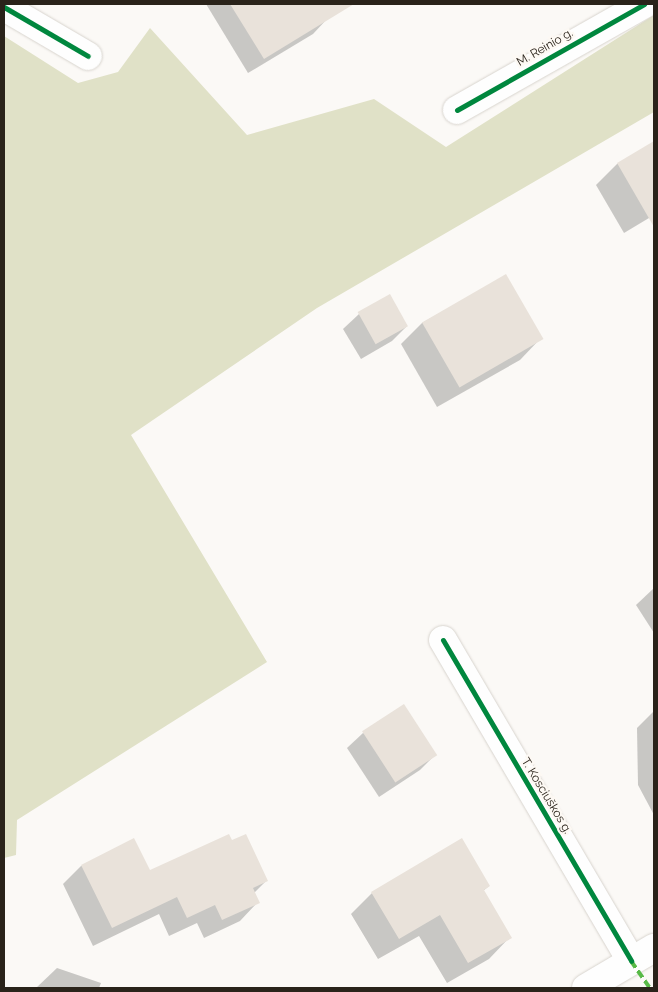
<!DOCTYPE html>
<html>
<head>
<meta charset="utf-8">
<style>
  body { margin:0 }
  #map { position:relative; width:658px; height:992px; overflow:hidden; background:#fbf9f6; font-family:Raleway,sans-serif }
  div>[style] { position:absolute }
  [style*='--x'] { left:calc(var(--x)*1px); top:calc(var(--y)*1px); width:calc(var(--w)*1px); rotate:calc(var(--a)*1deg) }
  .forest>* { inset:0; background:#e0e1c7 }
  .shadow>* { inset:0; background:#0003 }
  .building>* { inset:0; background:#e9e2da; transform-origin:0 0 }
  .roads { filter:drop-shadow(0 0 1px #d8d4ce) drop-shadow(0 0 1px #d8d4ce) }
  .minor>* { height:28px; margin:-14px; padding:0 14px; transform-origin:14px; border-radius:14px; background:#fefefe }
  .quiet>* { height:4px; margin-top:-2px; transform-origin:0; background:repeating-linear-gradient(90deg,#58b947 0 8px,transparent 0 12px) }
  .cycleway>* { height:5px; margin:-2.5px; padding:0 2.5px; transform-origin:2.5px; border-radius:2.5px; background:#00873e }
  span { translate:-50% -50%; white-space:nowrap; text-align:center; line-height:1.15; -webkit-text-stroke:4.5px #fdf9f4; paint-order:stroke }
  .street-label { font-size:12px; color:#2a231a }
  .frame { position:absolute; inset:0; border:5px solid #2a231a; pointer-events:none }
</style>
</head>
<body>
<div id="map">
  <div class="forest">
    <div style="clip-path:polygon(654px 15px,654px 112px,317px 308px,131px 435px,267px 662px,17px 820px,16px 855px,4px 858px,4px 36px,78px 83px,118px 72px,150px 28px,247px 135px,374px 99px,446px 147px)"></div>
  </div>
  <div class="shadow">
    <div style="clip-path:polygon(206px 4px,320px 4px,328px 18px,313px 34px,248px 73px)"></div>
    <div style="clip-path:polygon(654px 142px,654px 215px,624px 233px,596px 185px,617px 164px)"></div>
    <div style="clip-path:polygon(506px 276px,541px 338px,520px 360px,437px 407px,401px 344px,422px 323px)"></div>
    <div style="clip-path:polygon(359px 314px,407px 326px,392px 341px,361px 359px,343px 329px)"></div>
    <div style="clip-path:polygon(654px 588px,654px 633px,636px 605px)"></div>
    <div style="clip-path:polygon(654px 711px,654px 815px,638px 785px,637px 728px)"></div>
    <div style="clip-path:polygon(363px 733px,435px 755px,420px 770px,379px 797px,347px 748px)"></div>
    <div style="clip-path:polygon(232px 842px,266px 881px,254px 893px,258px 902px,240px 921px,204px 938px,197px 923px,169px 936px,159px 914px,93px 946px,63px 884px,81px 866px,149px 872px)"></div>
    <div style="clip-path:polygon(489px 886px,483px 891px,510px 937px,489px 959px,447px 983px,419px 936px,378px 959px,351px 914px,372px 893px)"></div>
    <div style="clip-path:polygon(57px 968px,101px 983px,99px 988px,36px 988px)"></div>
  </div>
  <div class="building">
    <div style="clip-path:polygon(230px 4px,354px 4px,264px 59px)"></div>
    <div style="clip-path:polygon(654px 141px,654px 227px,617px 163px)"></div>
    <div style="left:506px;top:274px;width:75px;height:97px;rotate:60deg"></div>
    <div style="left:390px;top:294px;width:37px;height:37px;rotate:61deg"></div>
    <div style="left:404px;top:704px;width:61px;height:50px;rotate:57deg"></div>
    <div style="clip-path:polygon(229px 834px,232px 840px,246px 834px,268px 881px,253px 888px,260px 903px,222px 920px,215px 905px,187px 918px,177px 897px,112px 928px,81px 865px,134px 838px,150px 870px)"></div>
    <div style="clip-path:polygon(462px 838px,490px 886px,484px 890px,512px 938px,468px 963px,440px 915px,399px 939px,371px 892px)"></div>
  </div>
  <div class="roads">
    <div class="minor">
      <div style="--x:4;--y:7;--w:97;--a:30.3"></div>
      <div style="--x:457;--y:110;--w:215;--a:-29.5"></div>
      <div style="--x:443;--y:640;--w:372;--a:59.6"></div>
      <div style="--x:586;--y:988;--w:79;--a:-30.5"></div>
    </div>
  </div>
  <div class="quiet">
    <div style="--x:631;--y:961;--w:33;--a:55"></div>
  </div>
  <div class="cycleway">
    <div style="--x:4;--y:7;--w:97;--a:30.3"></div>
    <div style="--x:457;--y:110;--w:215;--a:-29.5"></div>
    <div style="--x:443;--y:640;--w:372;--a:59.6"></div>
  </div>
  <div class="street-label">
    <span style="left:545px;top:48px;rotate:-30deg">M. Reinio g.</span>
    <span style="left:546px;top:796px;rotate:59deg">T. Kosciuškos g.</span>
  </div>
  <div class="frame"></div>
</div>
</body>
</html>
